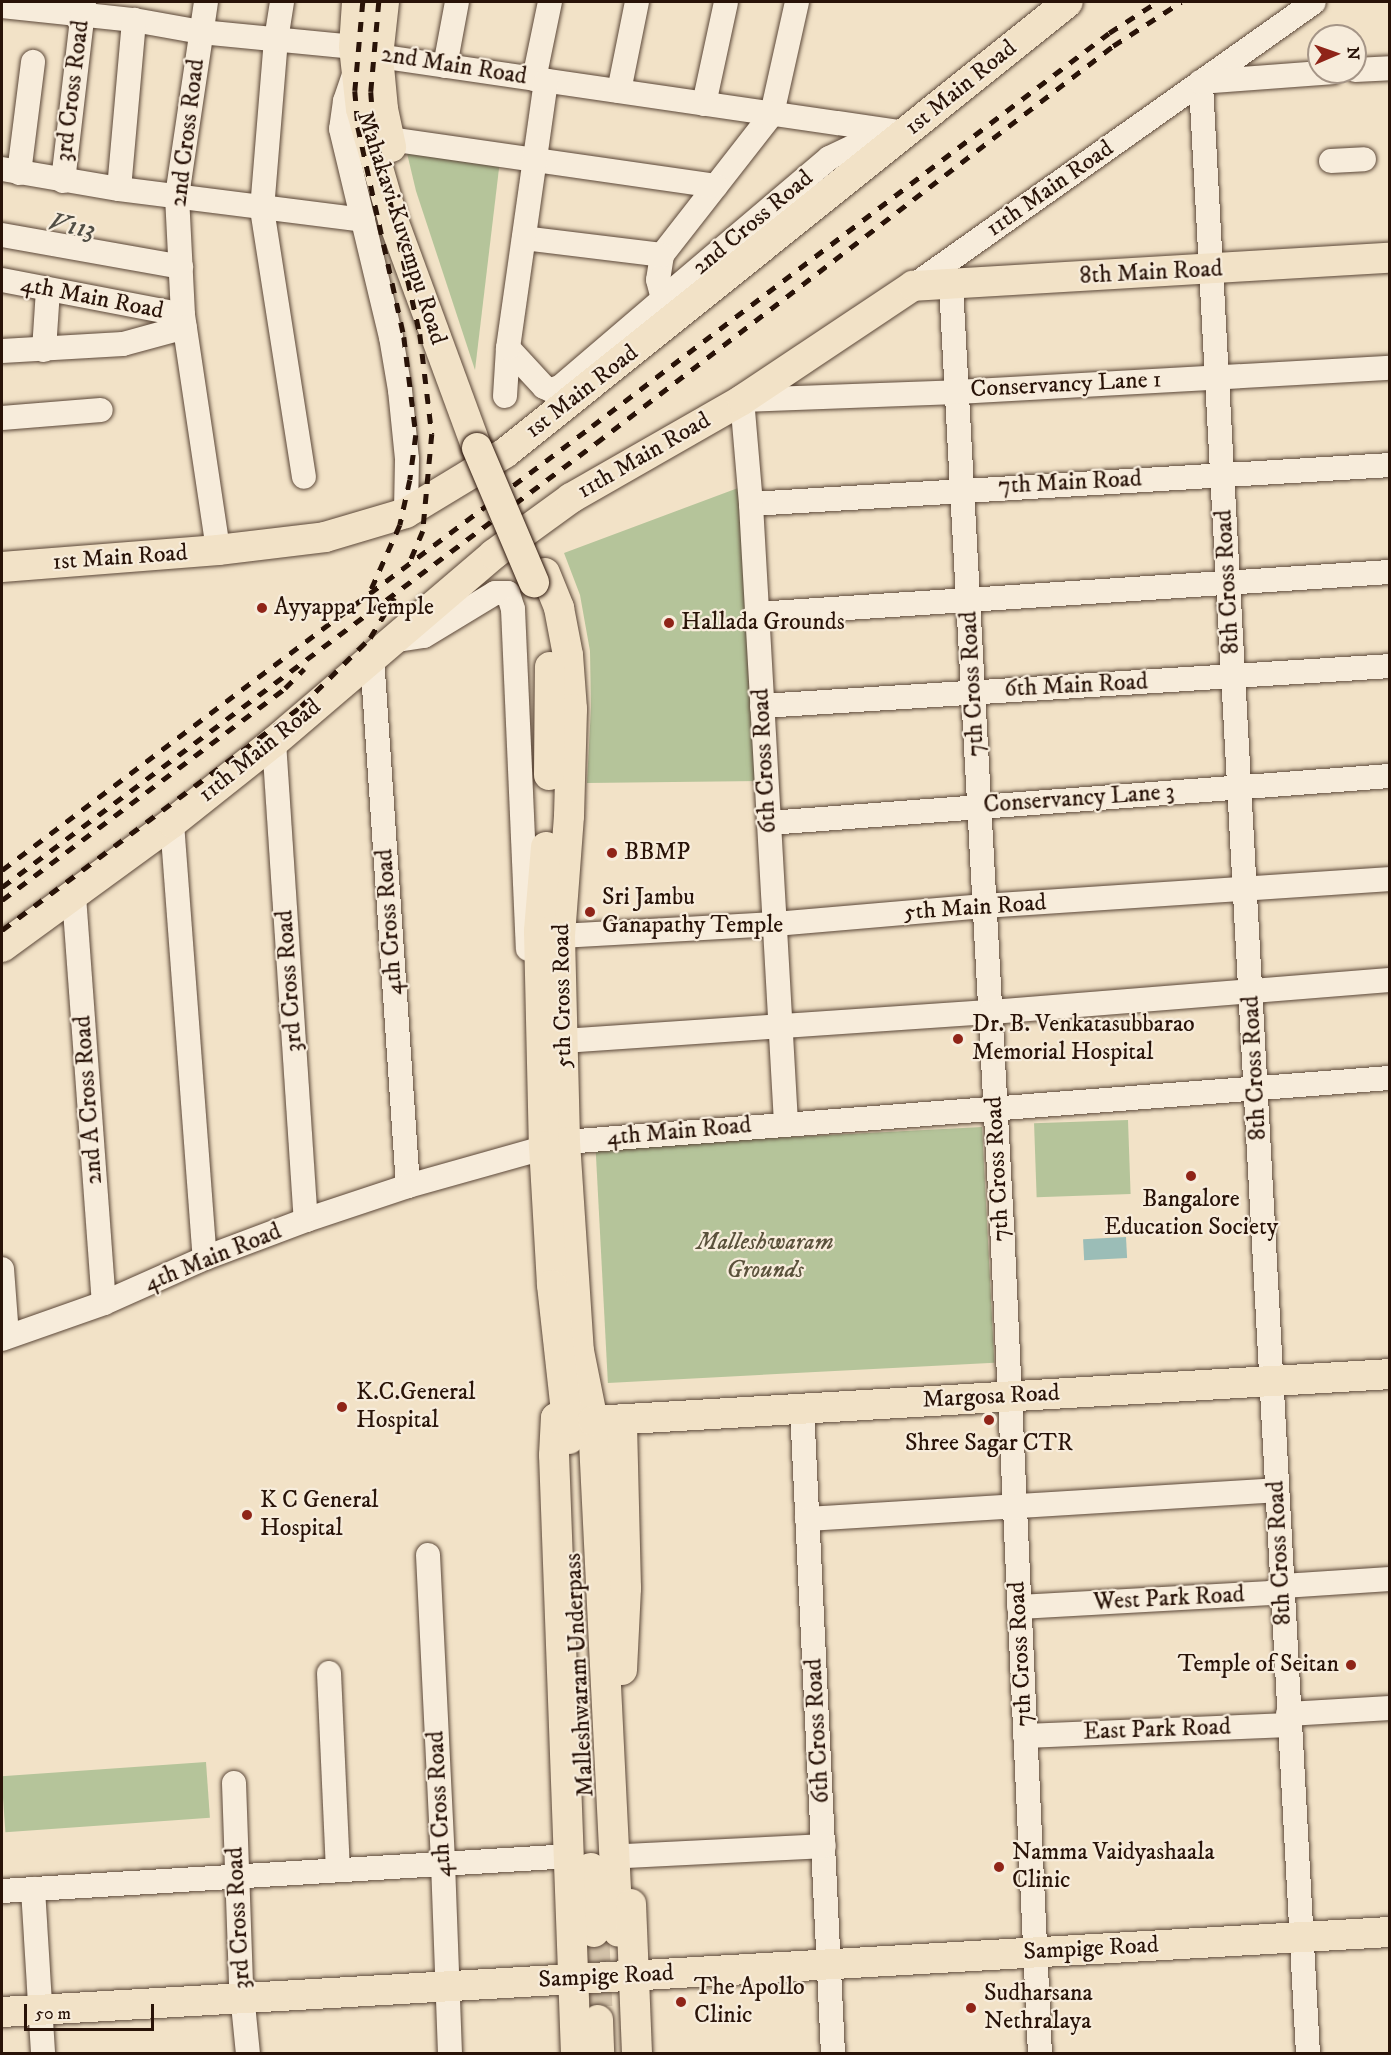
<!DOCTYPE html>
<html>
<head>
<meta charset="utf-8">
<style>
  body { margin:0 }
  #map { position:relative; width:1391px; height:2055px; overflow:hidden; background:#f2e2c7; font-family:"IM FELL DW Pica",serif }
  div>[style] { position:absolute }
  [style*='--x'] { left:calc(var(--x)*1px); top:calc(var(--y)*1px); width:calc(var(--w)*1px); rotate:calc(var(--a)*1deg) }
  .green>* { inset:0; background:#b5c49a; transform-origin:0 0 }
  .water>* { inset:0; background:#9bbdb7; transform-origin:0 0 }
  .major-tunnel>* { height:30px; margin-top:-15px; transform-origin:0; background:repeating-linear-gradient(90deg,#d4c3aa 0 30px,transparent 0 45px) }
  .roads { filter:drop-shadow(0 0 2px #5b4738) drop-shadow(0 0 2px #5b4738) }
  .minor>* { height:24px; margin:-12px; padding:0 12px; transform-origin:12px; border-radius:12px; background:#f7ecdb }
  .major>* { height:30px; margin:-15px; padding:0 15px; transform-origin:15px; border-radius:15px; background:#f2e2c7 }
  .rail>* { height:4.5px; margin-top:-2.25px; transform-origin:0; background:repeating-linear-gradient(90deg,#291308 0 10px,transparent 0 20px) }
  .bridges { filter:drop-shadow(0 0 2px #291308) drop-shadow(0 0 2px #291308) }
  .major-bridge>* { height:30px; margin:-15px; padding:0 15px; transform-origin:15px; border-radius:15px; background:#f2e2c7 }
  .dots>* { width:16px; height:16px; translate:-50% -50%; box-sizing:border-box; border:3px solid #f7ecdb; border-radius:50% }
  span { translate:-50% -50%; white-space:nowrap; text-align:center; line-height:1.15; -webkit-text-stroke:4.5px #f7ecdb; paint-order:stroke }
  .street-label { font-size:24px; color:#291308 }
  .poi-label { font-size:24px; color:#291308 }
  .left { translate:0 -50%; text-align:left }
  .right { translate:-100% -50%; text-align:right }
  .park-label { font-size:24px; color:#5a513b; font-style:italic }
  .water-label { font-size:26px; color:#514e45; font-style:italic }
  .frame { position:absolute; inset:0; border:3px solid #291308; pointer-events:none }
  .north { position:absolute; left:1307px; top:24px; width:60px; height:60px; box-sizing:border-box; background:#f7ecdb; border:2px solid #a59587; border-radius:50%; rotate:88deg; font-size:16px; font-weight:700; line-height:24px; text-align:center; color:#291308 }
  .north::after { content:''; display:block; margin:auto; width:21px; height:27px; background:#8f2418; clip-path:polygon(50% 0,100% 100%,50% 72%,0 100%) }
  .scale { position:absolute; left:24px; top:2004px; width:130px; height:27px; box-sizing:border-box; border:3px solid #291308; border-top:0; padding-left:8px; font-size:18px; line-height:21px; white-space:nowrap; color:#291308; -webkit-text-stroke:4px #f7ecdb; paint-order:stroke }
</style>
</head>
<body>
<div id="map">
  <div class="green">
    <div style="clip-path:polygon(406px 149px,500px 160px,475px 370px,416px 191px)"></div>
    <div style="clip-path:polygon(746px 485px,760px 781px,587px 783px,591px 707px,590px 651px,580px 595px,564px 553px)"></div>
    <div style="left:1128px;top:1120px;width:74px;height:94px;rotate:88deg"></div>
    <div style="left:982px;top:1127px;width:236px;height:387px;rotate:87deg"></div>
    <div style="left:206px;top:1762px;width:56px;height:205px;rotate:86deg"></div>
  </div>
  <div class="water">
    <div style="left:1126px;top:1237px;width:21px;height:43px;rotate:87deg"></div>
  </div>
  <div class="major-tunnel">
    <div style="--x:594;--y:1932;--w:88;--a:87.4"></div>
  </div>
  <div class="roads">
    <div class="minor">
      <div style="--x:206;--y:2;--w:196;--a:98.5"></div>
      <div style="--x:177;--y:196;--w:119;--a:87.1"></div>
      <div style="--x:183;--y:315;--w:238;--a:81.5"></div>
      <div style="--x:282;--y:2;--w:37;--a:99"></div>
      <div style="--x:276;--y:39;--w:171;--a:94.7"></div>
      <div style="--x:262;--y:209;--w:271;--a:81.1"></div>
      <div style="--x:797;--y:2;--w:115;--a:102.6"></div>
      <div style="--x:772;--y:114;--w:179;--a:128"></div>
      <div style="--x:662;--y:255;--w:25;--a:99"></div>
      <div style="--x:658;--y:280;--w:20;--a:75"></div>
      <div style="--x:663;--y:299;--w:218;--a:-40.3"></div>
      <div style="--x:829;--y:158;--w:63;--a:-25.3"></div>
      <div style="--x:2;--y:6;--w:133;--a:6.1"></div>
      <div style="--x:134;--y:20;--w:68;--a:10.2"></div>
      <div style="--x:201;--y:32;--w:154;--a:5.6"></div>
      <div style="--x:354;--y:47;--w:26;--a:21"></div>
      <div style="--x:378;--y:56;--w:534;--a:8.3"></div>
      <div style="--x:445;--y:66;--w:65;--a:-79.4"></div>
      <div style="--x:356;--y:69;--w:34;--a:109"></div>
      <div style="--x:345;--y:101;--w:28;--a:98"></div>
      <div style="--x:341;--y:129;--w:214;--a:76.5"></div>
      <div style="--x:391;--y:337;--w:54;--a:80.4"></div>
      <div style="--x:400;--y:390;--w:69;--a:84.2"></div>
      <div style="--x:407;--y:459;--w:54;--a:91.1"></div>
      <div style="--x:1355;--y:70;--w:35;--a:-3"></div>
      <div style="--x:534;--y:79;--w:79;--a:-78.3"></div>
      <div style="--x:619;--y:91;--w:91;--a:-78.6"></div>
      <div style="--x:704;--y:104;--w:104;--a:-77.8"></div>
      <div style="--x:390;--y:139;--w:329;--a:8.2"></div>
      <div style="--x:1331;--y:161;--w:33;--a:-3"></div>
      <div style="--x:2;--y:169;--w:119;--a:9.7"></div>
      <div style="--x:119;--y:189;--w:246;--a:7.2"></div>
      <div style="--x:19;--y:173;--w:112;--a:-82.8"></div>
      <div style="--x:63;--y:181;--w:180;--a:-83.3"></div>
      <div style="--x:119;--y:189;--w:170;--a:-84.9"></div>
      <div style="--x:2;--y:235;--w:182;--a:10.1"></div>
      <div style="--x:524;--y:238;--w:139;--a:7"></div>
      <div style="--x:2;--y:280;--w:184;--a:10.9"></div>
      <div style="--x:951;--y:285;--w:962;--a:86.9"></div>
      <div style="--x:1003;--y:1246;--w:809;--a:87.38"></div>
      <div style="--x:913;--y:286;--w:491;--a:-35.3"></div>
      <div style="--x:508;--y:348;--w:53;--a:47.3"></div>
      <div style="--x:544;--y:387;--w:8;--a:23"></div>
      <div style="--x:551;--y:390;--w:9;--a:-18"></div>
      <div style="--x:560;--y:387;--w:135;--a:-40.5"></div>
      <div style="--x:44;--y:350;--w:61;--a:-86.2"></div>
      <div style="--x:2;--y:351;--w:121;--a:-3.3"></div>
      <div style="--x:123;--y:344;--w:64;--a:-15.3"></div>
      <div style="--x:505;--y:396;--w:48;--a:-86.4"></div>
      <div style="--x:508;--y:348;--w:270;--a:-81.9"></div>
      <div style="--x:2;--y:418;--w:99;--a:-4.6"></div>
      <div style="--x:751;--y:504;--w:640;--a:-3.49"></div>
      <div style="--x:757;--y:614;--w:634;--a:-3.8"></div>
      <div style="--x:391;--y:641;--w:33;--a:-9"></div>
      <div style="--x:424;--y:636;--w:83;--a:-31.2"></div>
      <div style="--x:495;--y:593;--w:13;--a:0"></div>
      <div style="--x:508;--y:593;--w:17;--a:73"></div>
      <div style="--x:513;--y:609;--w:340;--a:87.5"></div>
      <div style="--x:372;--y:657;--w:530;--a:86.11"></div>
      <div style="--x:762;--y:706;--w:629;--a:-3.64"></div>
      <div style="--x:274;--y:742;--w:479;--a:86.2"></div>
      <div style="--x:172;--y:823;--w:436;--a:85.7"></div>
      <div style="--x:769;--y:823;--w:623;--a:-4.33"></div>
      <div style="--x:74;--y:896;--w:408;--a:85.8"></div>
      <div style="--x:560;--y:936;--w:215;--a:-3.2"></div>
      <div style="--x:775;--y:924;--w:210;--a:-4.9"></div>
      <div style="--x:984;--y:906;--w:407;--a:-3.8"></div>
      <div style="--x:564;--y:1041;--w:428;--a:-3.9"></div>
      <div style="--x:991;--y:1012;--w:400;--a:-4.6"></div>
      <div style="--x:786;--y:1123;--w:620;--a:-93.24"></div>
      <div style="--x:751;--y:504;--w:104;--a:-94.9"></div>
      <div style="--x:742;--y:400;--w:215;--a:-2.1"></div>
      <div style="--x:957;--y:392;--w:434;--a:-3.2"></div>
      <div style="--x:2;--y:1269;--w:67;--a:85.7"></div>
      <div style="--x:2;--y:1339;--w:108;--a:-19.4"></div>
      <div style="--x:104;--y:1303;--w:111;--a:-24"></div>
      <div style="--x:205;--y:1258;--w:108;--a:-20.6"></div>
      <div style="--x:306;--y:1220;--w:108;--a:-18.4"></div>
      <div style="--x:408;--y:1186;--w:163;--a:-15.7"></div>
      <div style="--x:565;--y:1142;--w:827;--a:-4.44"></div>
      <div style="--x:802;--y:1408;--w:647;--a:87.25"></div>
      <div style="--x:807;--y:1519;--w:470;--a:-3.5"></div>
      <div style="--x:428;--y:1555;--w:308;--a:87.2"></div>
      <div style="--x:443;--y:1863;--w:191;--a:87.9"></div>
      <div style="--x:1019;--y:1607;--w:252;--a:-3.2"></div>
      <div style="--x:1271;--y:1593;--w:14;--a:-30"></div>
      <div style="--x:1283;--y:1586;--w:107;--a:-3.7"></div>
      <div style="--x:329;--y:1673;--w:196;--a:87.4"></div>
      <div style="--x:1288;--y:1714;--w:102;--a:-3.4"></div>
      <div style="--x:1025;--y:1736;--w:264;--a:-2.4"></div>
      <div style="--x:234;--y:1783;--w:201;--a:88"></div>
      <div style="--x:241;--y:1984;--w:70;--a:84.3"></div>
      <div style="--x:628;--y:1856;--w:196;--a:-2.9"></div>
      <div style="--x:33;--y:1889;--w:165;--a:86.5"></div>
      <div style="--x:2;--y:1891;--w:570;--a:-3.52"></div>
      <div style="--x:1308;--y:2054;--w:1975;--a:-93.11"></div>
      <div style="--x:1201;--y:82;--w:132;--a:-4.3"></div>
    </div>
    <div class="major">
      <div style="--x:357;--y:2;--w:45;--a:93.8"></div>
      <div style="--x:354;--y:47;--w:62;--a:83.6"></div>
      <div style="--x:361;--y:109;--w:116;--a:73.9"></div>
      <div style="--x:393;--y:220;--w:243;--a:69.8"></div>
      <div style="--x:384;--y:2;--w:54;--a:96.3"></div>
      <div style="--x:378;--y:56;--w:53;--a:84.6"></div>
      <div style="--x:383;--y:109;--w:39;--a:78"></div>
      <div style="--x:2;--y:567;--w:217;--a:-4.5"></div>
      <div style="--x:218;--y:550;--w:108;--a:-6.9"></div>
      <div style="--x:325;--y:537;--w:84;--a:-16.5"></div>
      <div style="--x:406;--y:513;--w:116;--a:-31.2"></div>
      <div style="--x:505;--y:453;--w:721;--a:-38.7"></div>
      <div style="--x:545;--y:573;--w:38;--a:68"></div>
      <div style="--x:559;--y:608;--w:48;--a:79.2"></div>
      <div style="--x:568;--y:655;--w:54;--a:85.8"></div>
      <div style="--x:572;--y:709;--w:107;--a:91.6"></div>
      <div style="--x:569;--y:816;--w:120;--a:94.3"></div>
      <div style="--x:560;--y:936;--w:206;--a:88.6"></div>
      <div style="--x:565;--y:1142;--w:209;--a:86.2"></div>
      <div style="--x:579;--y:1351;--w:71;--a:78.7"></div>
      <div style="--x:593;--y:1421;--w:511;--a:87.19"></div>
      <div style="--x:549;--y:775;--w:108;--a:-89.5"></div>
      <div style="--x:546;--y:847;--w:84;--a:94.8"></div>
      <div style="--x:539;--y:931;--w:215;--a:88.7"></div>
      <div style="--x:544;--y:1146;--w:139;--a:86.7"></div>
      <div style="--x:552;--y:1285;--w:155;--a:83.7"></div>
      <div style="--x:2;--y:947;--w:210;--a:-36.1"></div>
      <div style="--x:172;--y:823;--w:130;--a:-38.5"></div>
      <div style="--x:274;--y:742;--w:289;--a:-40.5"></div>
      <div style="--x:494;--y:554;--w:95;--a:-36"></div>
      <div style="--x:571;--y:498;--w:197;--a:-29.8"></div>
      <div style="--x:742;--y:400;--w:206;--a:-33.7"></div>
      <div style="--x:913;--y:286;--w:478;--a:-3.4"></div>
      <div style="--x:622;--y:1670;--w:82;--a:-87.2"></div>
      <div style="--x:626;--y:1588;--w:169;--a:-91.4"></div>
      <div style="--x:591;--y:1868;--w:64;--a:87.3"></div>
      <div style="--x:631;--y:1904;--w:150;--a:87.7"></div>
      <div style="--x:2;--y:2012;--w:1390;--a:-3.3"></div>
      <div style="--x:598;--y:2020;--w:34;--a:88"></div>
      <div style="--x:576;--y:2054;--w:599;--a:-92.1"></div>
      <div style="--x:554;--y:1455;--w:37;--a:-87"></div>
      <div style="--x:556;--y:1418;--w:37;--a:5"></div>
      <div style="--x:593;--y:1421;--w:798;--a:-3.37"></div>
    </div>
  </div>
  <div class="rail">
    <div style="--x:363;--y:2;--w:89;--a:95.1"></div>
    <div style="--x:355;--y:91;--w:36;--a:85"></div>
    <div style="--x:358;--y:127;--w:215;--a:77.6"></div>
    <div style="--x:404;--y:337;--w:99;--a:83"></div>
    <div style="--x:416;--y:435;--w:45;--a:97.6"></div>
    <div style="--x:410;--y:480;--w:46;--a:102.5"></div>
    <div style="--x:400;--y:525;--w:71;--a:114"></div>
    <div style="--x:379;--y:2;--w:90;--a:95.1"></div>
    <div style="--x:371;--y:92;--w:32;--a:86"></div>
    <div style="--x:373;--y:124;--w:215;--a:77.4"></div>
    <div style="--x:420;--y:334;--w:101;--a:83.2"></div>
    <div style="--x:432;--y:434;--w:97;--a:95.3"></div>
    <div style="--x:423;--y:531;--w:34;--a:113"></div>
    <div style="--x:2;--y:870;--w:738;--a:-36.96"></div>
    <div style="--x:592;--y:426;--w:649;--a:-37.24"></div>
    <div style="--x:1109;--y:33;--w:57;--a:-32.9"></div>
    <div style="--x:2;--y:887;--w:742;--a:-36.78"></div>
    <div style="--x:596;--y:443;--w:652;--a:-37.52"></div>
    <div style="--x:1113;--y:46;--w:81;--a:-32.9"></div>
    <div style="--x:2;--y:900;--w:354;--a:-36.8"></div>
    <div style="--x:285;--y:688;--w:27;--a:-45"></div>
    <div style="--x:2;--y:930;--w:374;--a:-36.8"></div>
    <div style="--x:301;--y:706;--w:97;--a:-44.6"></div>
    <div style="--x:370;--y:638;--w:47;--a:-59"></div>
  </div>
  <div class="bridges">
    <div class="major-bridge">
      <div style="--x:477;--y:448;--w:146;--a:67"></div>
    </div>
  </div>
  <div class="dots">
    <div style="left:262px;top:608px;background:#8f2418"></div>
    <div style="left:669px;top:623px;background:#8f2418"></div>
    <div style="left:612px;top:853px;background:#8f2418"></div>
    <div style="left:590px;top:912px;background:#8f2418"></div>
    <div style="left:958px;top:1039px;background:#8f2418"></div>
    <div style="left:1191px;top:1176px;background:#8f2418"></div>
    <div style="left:342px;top:1407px;background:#8f2418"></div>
    <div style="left:989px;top:1420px;background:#8f2418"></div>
    <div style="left:247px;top:1515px;background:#8f2418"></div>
    <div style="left:1351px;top:1665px;background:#8f2418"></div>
    <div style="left:999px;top:1867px;background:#8f2418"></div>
    <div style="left:681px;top:2002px;background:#8f2418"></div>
    <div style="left:971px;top:2008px;background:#8f2418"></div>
  </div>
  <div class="street-label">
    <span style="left:454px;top:66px;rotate:9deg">2nd Main Road</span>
    <span style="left:961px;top:88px;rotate:-39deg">1st Main Road</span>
    <span style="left:73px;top:91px;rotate:-83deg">3rd Cross Road</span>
    <span style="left:188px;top:133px;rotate:-83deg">2nd Cross Road</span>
    <span style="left:1050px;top:189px;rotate:-35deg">11th Main Road</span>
    <span style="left:753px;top:223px;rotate:-40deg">2nd Cross Road</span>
    <span style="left:401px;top:228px;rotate:72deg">Mahakavi Kuvempu Road</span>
    <span style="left:1151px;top:273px;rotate:-3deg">8th Main Road</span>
    <span style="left:92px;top:298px;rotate:11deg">4th Main Road</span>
    <span style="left:1066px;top:385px;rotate:-3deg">Conservancy Lane 1</span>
    <span style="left:582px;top:392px;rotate:-38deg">1st Main Road</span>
    <span style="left:644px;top:456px;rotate:-30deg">11th Main Road</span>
    <span style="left:1070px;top:483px;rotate:-3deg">7th Main Road</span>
    <span style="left:120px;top:558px;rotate:-4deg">1st Main Road</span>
    <span style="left:1228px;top:582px;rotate:-93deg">8th Cross Road</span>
    <span style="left:973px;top:684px;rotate:-93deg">7th Cross Road</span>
    <span style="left:1076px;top:686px;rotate:-3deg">6th Main Road</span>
    <span style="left:260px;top:751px;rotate:-39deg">11th Main Road</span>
    <span style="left:765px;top:761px;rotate:-93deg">6th Cross Road</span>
    <span style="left:1079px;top:799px;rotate:-4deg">Conservancy Lane 3</span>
    <span style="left:975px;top:908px;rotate:-4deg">5th Main Road</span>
    <span style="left:390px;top:922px;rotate:-94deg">4th Cross Road</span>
    <span style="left:290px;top:981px;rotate:-94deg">3rd Cross Road</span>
    <span style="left:563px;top:996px;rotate:-91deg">5th Cross Road</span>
    <span style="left:1255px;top:1068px;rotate:-93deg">8th Cross Road</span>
    <span style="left:89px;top:1100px;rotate:-94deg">2nd A Cross Road</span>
    <span style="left:679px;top:1132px;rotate:-5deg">4th Main Road</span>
    <span style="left:998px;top:1169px;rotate:-93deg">7th Cross Road</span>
    <span style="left:213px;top:1258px;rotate:-22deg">4th Main Road</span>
    <span style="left:991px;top:1397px;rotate:-3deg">Margosa Road</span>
    <span style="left:1280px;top:1553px;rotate:-93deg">8th Cross Road</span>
    <span style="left:1169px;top:1599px;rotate:-3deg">West Park Road</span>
    <span style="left:1021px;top:1654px;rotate:-93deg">7th Cross Road</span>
    <span style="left:580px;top:1675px;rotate:-93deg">Malleshwaram Underpass</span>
    <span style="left:1157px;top:1730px;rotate:-2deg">East Park Road</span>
    <span style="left:818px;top:1731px;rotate:-93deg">6th Cross Road</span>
    <span style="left:440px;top:1804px;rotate:-93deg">4th Cross Road</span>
    <span style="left:239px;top:1918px;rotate:-93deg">3rd Cross Road</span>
    <span style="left:1091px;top:1949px;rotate:-3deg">Sampige Road</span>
    <span style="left:606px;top:1977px;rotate:-3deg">Sampige Road</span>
  </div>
  <div class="poi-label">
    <span class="left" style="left:274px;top:608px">Ayyappa Temple</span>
    <span class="left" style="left:681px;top:623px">Hallada Grounds</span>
    <span class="left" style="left:624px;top:853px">BBMP</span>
    <span class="left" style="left:602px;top:912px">Sri Jambu<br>Ganapathy Temple</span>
    <span class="left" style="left:972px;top:1039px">Dr. B. Venkatasubbarao<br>Memorial Hospital</span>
    <span style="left:1191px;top:1214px">Bangalore<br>Education Society</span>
    <span class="left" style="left:356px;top:1407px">K.C.General<br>Hospital</span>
    <span style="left:989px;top:1444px">Shree Sagar CTR</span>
    <span class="left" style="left:260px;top:1515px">K C General<br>Hospital</span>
    <span class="right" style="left:1339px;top:1665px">Temple of Seitan</span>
    <span class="left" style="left:1012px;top:1867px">Namma Vaidyashaala<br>Clinic</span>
    <span class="left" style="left:694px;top:2002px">The Apollo<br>Clinic</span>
    <span class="left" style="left:984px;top:2008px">Sudharsana<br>Nethralaya</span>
  </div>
  <div class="park-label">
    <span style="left:765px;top:1257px">Malleshwaram<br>Grounds</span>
  </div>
  <div class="water-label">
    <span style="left:72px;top:227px;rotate:12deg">V113</span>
  </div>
  <div class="frame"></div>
  <div class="north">N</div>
  <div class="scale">50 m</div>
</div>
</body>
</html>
